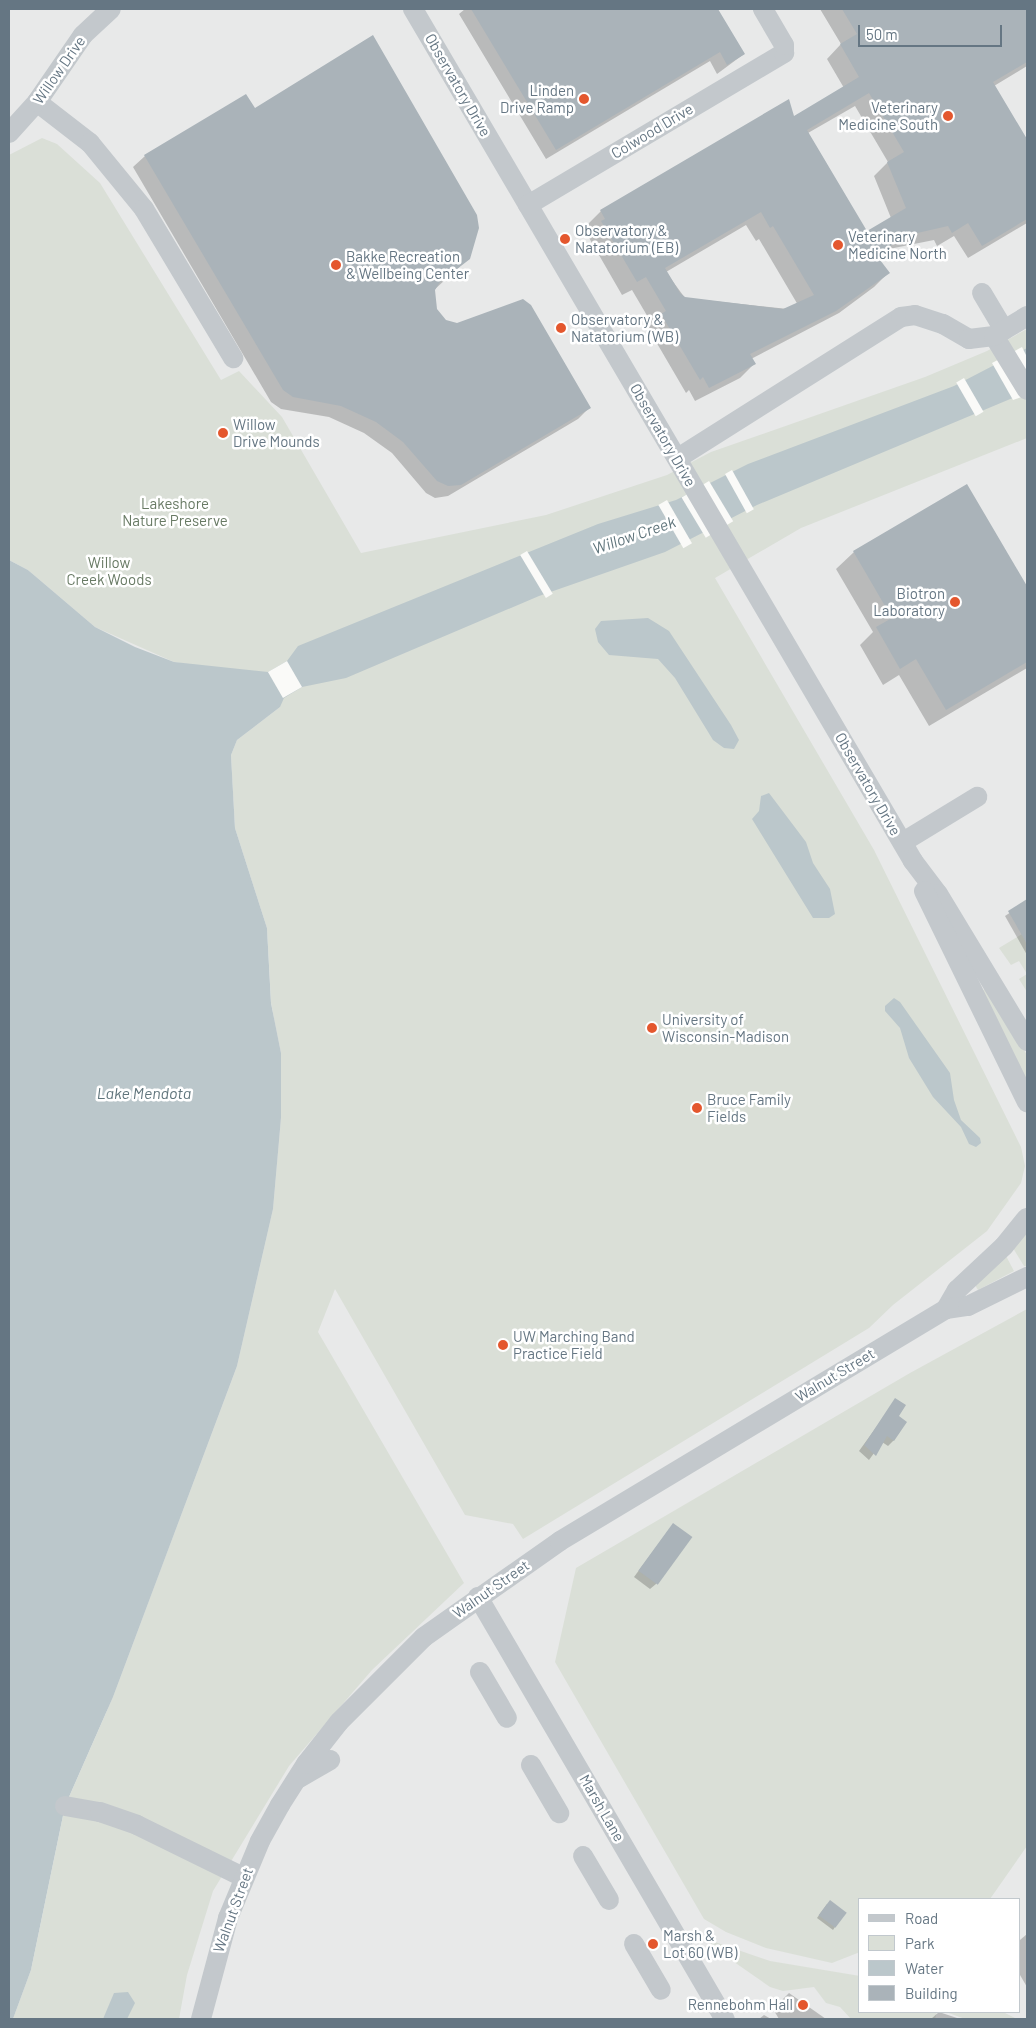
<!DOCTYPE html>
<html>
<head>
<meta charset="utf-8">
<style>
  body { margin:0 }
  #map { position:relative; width:1036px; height:2028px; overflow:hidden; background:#fafaf8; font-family:Barlow,sans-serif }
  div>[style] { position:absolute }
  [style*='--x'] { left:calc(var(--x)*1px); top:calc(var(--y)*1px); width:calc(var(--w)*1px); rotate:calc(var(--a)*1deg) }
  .built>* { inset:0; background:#e8e9e9 }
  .green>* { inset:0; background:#dadfd7 }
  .water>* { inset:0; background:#bbc7cb }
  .pier>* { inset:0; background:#fafaf8; transform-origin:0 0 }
  .shadow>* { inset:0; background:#0003 }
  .building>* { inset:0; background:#aab3b9; transform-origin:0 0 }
  .minor>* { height:20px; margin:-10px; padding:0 10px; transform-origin:10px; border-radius:10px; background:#c3c8cc }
  .dots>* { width:14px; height:14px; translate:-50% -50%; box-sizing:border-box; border:2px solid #fff; border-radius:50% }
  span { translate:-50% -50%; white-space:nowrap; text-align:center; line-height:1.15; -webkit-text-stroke:5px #fff; paint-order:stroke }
  .street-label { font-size:15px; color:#657683 }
  .poi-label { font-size:15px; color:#657683 }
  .right { translate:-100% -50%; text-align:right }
  .left { translate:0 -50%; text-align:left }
  .park-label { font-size:15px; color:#687a64 }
  .water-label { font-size:16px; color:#60757c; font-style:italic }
  .frame { position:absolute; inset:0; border:10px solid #657683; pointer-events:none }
  .legend { position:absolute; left:858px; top:1898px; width:162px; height:115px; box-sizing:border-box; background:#fff; border:1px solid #c1c8cd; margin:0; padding:6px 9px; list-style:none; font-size:15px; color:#657683 }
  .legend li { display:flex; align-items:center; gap:10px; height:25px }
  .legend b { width:25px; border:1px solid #c1c8cd }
  .scale { position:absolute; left:858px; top:25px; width:144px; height:22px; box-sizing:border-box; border:2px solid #657683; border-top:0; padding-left:6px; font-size:15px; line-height:18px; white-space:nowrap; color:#657683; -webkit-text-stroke:4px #fff; paint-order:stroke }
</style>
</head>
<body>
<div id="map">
  <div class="built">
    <div style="clip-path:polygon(evenodd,9px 9px,1027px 9px,1027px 2019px,13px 2019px,31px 1970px,281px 1118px,267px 928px,235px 828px,231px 755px,28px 570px,9px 560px,9px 9px,860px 1899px,1020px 1899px,1020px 2012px,860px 2012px,860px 1899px)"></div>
  </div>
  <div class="green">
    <div style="clip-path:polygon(42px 138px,57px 144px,100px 183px,221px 380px,239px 371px,282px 417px,361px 553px,546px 515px,667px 475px,711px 452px,925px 377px,987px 351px,1027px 329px,1027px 438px,801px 528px,715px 578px,874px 850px,1021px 1147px,1025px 1166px,1021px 1183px,987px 1231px,893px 1305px,869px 1328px,523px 1539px,513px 1524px,465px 1515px,335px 1289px,318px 1332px,464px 1583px,372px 1670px,289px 1766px,213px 1891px,187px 1975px,179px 2019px,13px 2019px,31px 1970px,65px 1806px,113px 1697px,237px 1366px,273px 1209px,281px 1118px,281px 1053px,271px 1003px,267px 928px,235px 828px,231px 755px,237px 740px,280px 707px,210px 668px,174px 662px,95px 627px,28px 570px,9px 560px,9px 155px)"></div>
    <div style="clip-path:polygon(1022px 934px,1027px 944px,1027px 992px,1019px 979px,1027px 974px,1019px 961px,1011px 965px,999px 948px)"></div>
    <div style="clip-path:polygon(986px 988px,1027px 1055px,1027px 1082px,982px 991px)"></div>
    <div style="clip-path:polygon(1027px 1232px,1027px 1266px,1024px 1266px,1013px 1248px)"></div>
    <div style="clip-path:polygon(1006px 1256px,1014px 1271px,978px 1290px,975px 1285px)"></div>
    <div style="clip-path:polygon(1027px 1309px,1027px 1846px,990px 1899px,860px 1899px,860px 1952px,832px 1963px,766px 1948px,726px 1932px,704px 1919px,555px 1662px,576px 1568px,910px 1373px)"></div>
    <div style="clip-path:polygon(709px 1940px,770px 1961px,860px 1976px,860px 2012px,937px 2012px,935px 2019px,851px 2019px,840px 2007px,826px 2003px,814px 1987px,783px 1991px,770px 1987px,714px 1948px)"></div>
    <div style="clip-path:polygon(946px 2012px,1003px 2012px,1017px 2019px,965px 2019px)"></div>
  </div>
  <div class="water">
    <div style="clip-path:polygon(1027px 348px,1027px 392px,757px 505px,665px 552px,539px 596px,346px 678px,302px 687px,284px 698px,280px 707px,237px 740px,231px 755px,235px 828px,267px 928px,271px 1003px,281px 1053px,281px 1118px,273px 1209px,237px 1366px,113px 1697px,65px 1806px,31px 1970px,13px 2019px,9px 2019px,9px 560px,28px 570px,95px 627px,135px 647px,174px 662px,268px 672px,287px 661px,298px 646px,598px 524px,676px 500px,748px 464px,954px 386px)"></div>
    <div style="clip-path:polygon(648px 618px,669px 631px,731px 725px,739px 740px,734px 749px,724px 748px,713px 740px,675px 678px,658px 659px,609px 655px,598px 642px,595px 629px,601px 621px)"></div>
    <div style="clip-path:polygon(769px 793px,806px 842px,813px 863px,830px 889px,835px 914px,829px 918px,813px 918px,752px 819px,759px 811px,761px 796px)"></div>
    <div style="clip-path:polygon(894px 998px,900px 1002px,950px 1073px,954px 1100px,961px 1120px,980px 1138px,981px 1143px,976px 1147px,969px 1144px,961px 1127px,933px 1097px,909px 1058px,900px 1028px,885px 1011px,885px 1006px)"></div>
    <div style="clip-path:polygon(128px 1992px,135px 2003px,127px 2019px,103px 2019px,114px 1993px)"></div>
  </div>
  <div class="pier">
    <div style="clip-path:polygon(1022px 347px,1027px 357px,1027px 395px,1013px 400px,992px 363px)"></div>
    <div style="left:964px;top:378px;width:39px;height:9px;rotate:60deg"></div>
    <div style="left:732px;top:470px;width:45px;height:8px;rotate:61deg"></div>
    <div style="left:709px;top:481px;width:47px;height:32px;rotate:59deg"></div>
    <div style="left:667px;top:500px;width:50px;height:10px;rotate:60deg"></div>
    <div style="left:527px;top:551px;width:50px;height:8px;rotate:59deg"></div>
    <div style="left:287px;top:661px;width:30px;height:22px;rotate:60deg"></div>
  </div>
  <div class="shadow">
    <div style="clip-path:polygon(465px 9px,717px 9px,744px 54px,717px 74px,710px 61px,546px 159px,459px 14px)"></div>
    <div style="clip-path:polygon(evenodd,820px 9px,1027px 9px,1027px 66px,994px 86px,1027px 141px,1027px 223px,968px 258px,954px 236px,937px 246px,934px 240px,889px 249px,877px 258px,888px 273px,874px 287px,839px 313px,751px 359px,754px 364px,740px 378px,695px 401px,689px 390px,686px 393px,648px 328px,652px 324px,632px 290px,622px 295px,588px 236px,592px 232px,587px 225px,601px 211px,794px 118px,844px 88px,827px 59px,841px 44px,820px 9px,855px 106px,888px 162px,874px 176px,891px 218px,867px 233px,808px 133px,855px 106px,820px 9px,746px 225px,756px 241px,759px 239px,798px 305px,788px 309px,685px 298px,666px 272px,746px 225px)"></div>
    <div style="clip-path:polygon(255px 110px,469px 258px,434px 290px,436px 309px,445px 321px,590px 407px,578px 419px,448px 496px,435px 498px,426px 493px,392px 453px,364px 433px,329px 417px,281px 409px,271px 402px,133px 167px,145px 156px)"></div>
    <div style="clip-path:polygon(967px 486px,1027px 588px,1027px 668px,929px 726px,899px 675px,883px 685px,860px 645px,873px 632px,836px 569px,854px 552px)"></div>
    <div style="clip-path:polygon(1027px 901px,1027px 955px,1005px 916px)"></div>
    <div style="clip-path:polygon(896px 1400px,898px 1416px,894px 1440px,888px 1446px,882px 1442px,869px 1460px,859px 1451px)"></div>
    <div style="clip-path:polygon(668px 1531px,656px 1584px,650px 1589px,634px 1577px)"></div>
    <div style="clip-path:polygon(827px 1904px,835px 1927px,833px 1930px,817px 1918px)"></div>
    <div style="clip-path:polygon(1027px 1934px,1027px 1987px,1020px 1975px,1020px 1940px)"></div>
    <div style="clip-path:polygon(789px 1993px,826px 2019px,779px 2019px,773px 2009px)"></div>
    <div style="clip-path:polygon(939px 2012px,960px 2019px,931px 2019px)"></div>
    <div style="clip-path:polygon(764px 2015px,771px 2019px,759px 2019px)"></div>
  </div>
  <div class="building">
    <div style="clip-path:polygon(471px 9px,718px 9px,745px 54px,727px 65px,720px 52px,556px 150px)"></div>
    <div style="clip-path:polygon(evenodd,842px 9px,1027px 9px,1027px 62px,993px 82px,1027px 139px,1027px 219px,982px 246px,968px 223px,952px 233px,948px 226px,904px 236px,877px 256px,890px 273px,836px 311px,750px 354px,756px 364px,709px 388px,703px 377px,700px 380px,661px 314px,666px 311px,646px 277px,637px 282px,601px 221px,605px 219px,600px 210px,789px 99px,794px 116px,859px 77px,840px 44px,857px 34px,842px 9px,869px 93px,904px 152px,887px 162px,906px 208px,867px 231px,807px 130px,869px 93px,842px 9px,761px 212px,770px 228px,773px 226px,814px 295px,783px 309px,685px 297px,680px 293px,665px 268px,761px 212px)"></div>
    <div style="clip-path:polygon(373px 35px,477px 215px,479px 228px,470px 259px,440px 282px,435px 290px,437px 309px,446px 320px,457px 323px,523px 299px,531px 305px,591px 408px,461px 485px,448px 486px,437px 481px,403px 442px,376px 422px,341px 406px,293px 397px,283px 390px,144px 155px,246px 94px,255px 108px)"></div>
    <div style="clip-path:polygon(967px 484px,1027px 586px,1027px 662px,946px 710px,916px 659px,900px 669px,876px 627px,892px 618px,853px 551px)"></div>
    <div style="clip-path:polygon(1027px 899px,1027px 944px,1008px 911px)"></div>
    <div style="clip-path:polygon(895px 1398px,906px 1405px,899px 1416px,907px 1422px,894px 1441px,887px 1436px,876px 1456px,864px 1445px)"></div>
    <div style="left:673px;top:1523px;width:24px;height:59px;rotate:36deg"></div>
    <div style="left:830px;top:1900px;width:21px;height:19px;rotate:37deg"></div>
  </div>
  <div class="minor">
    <div style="--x:413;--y:9;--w:988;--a:59.59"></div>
    <div style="--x:913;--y:861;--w:41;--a:52.9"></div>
    <div style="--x:938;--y:894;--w:172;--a:58.8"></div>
    <div style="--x:37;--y:102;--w:67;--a:37.7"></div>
    <div style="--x:90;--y:143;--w:85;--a:50.7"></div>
    <div style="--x:144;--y:209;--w:174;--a:59.1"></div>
    <div style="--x:9;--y:133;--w:42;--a:-47.9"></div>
    <div style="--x:37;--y:102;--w:81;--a:-55.5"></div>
    <div style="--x:83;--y:35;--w:38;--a:-43"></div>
    <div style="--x:528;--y:205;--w:298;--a:-30.7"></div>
    <div style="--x:784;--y:53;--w:8;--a:-90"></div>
    <div style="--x:784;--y:45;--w:42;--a:-120.3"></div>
    <div style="--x:982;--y:293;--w:43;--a:59.3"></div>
    <div style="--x:994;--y:336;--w:63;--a:58.6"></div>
    <div style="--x:678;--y:458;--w:264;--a:-32.3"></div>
    <div style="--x:901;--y:317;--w:14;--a:-8"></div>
    <div style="--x:915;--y:315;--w:29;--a:18"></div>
    <div style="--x:943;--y:324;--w:30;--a:30"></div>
    <div style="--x:969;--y:339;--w:25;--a:-7"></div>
    <div style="--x:994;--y:336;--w:39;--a:-31"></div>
    <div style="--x:903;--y:842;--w:87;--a:-31.3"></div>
    <div style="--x:924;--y:891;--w:235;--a:64"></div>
    <div style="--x:946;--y:1309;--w:22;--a:-60"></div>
    <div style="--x:957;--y:1290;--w:64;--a:-43.1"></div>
    <div style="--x:1004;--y:1246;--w:36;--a:-51"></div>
    <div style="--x:478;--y:1597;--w:489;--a:59.7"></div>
    <div style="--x:480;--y:1672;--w:53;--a:59.6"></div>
    <div style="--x:531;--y:1765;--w:56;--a:59.7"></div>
    <div style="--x:299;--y:1778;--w:36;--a:-30"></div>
    <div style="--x:65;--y:1806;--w:36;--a:10"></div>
    <div style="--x:100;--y:1812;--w:39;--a:19"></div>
    <div style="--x:137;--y:1825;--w:118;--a:26.1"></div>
    <div style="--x:583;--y:1856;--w:51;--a:59.4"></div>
    <div style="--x:634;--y:1944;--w:53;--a:59.6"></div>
    <div style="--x:201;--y:2019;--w:105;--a:-75"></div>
    <div style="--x:228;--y:1918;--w:83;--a:-67.4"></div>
    <div style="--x:260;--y:1841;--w:41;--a:-60.9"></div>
    <div style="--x:280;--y:1805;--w:49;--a:-57.6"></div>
    <div style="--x:306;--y:1764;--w:53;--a:-51.8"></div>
    <div style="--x:339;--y:1722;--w:120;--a:-45"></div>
    <div style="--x:424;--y:1637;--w:166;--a:-35.2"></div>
    <div style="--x:560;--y:1541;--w:450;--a:-31"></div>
    <div style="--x:946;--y:1309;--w:22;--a:-8"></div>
    <div style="--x:968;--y:1306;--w:66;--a:-26.2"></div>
  </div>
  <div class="dots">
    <div style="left:584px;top:99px;background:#e4572e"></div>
    <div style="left:948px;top:116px;background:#e4572e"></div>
    <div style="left:565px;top:239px;background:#e4572e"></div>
    <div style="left:838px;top:245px;background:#e4572e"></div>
    <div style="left:336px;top:265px;background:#e4572e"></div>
    <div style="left:561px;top:328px;background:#e4572e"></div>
    <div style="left:223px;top:433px;background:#e4572e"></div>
    <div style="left:955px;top:602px;background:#e4572e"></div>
    <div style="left:652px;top:1028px;background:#e4572e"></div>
    <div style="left:697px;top:1108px;background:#e4572e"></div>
    <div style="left:503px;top:1345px;background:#e4572e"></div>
    <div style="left:653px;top:1944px;background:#e4572e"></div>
    <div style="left:803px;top:2005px;background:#e4572e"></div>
  </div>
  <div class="street-label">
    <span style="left:59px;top:70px;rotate:-55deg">Willow Drive</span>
    <span style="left:458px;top:85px;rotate:60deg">Observatory Drive</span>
    <span style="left:652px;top:131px;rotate:-31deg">Colwood Drive</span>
    <span style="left:663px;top:435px;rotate:60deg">Observatory Drive</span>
    <span style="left:868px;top:784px;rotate:60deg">Observatory Drive</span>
    <span style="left:835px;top:1375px;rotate:-31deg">Walnut Street</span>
    <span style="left:491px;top:1589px;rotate:-35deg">Walnut Street</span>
    <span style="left:602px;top:1808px;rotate:60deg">Marsh Lane</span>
    <span style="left:233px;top:1910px;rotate:-70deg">Walnut Street</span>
  </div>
  <div class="poi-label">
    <span class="right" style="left:574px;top:99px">Linden<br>Drive Ramp</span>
    <span class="right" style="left:938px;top:116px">Veterinary<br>Medicine South</span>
    <span class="left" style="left:575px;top:239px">Observatory &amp;<br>Natatorium (EB)</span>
    <span class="left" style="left:848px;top:245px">Veterinary<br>Medicine North</span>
    <span class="left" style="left:346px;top:265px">Bakke Recreation<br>&amp; Wellbeing Center</span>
    <span class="left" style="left:571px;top:328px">Observatory &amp;<br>Natatorium (WB)</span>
    <span class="left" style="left:233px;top:433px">Willow<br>Drive Mounds</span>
    <span class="right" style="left:945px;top:602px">Biotron<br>Laboratory</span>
    <span class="left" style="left:662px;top:1028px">University of<br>Wisconsin-Madison</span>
    <span class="left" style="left:707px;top:1108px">Bruce Family<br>Fields</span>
    <span class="left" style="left:513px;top:1345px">UW Marching Band<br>Practice Field</span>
    <span class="left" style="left:663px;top:1944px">Marsh &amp;<br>Lot 60 (WB)</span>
    <span class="right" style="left:793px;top:2005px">Rennebohm Hall</span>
  </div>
  <div class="park-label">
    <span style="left:175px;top:512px">Lakeshore<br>Nature Preserve</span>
    <span style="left:109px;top:571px">Willow<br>Creek Woods</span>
  </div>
  <div class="water-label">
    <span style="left:634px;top:535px;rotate:-19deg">Willow Creek</span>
    <span style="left:144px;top:1093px">Lake Mendota</span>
  </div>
  <div class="frame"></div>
  <ul class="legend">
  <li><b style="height:6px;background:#c3c8cc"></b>Road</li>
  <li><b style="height:14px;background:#dadfd7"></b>Park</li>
  <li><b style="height:14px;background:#bbc7cb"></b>Water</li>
  <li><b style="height:14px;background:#aab3b9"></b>Building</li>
  </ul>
  <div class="scale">50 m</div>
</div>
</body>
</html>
